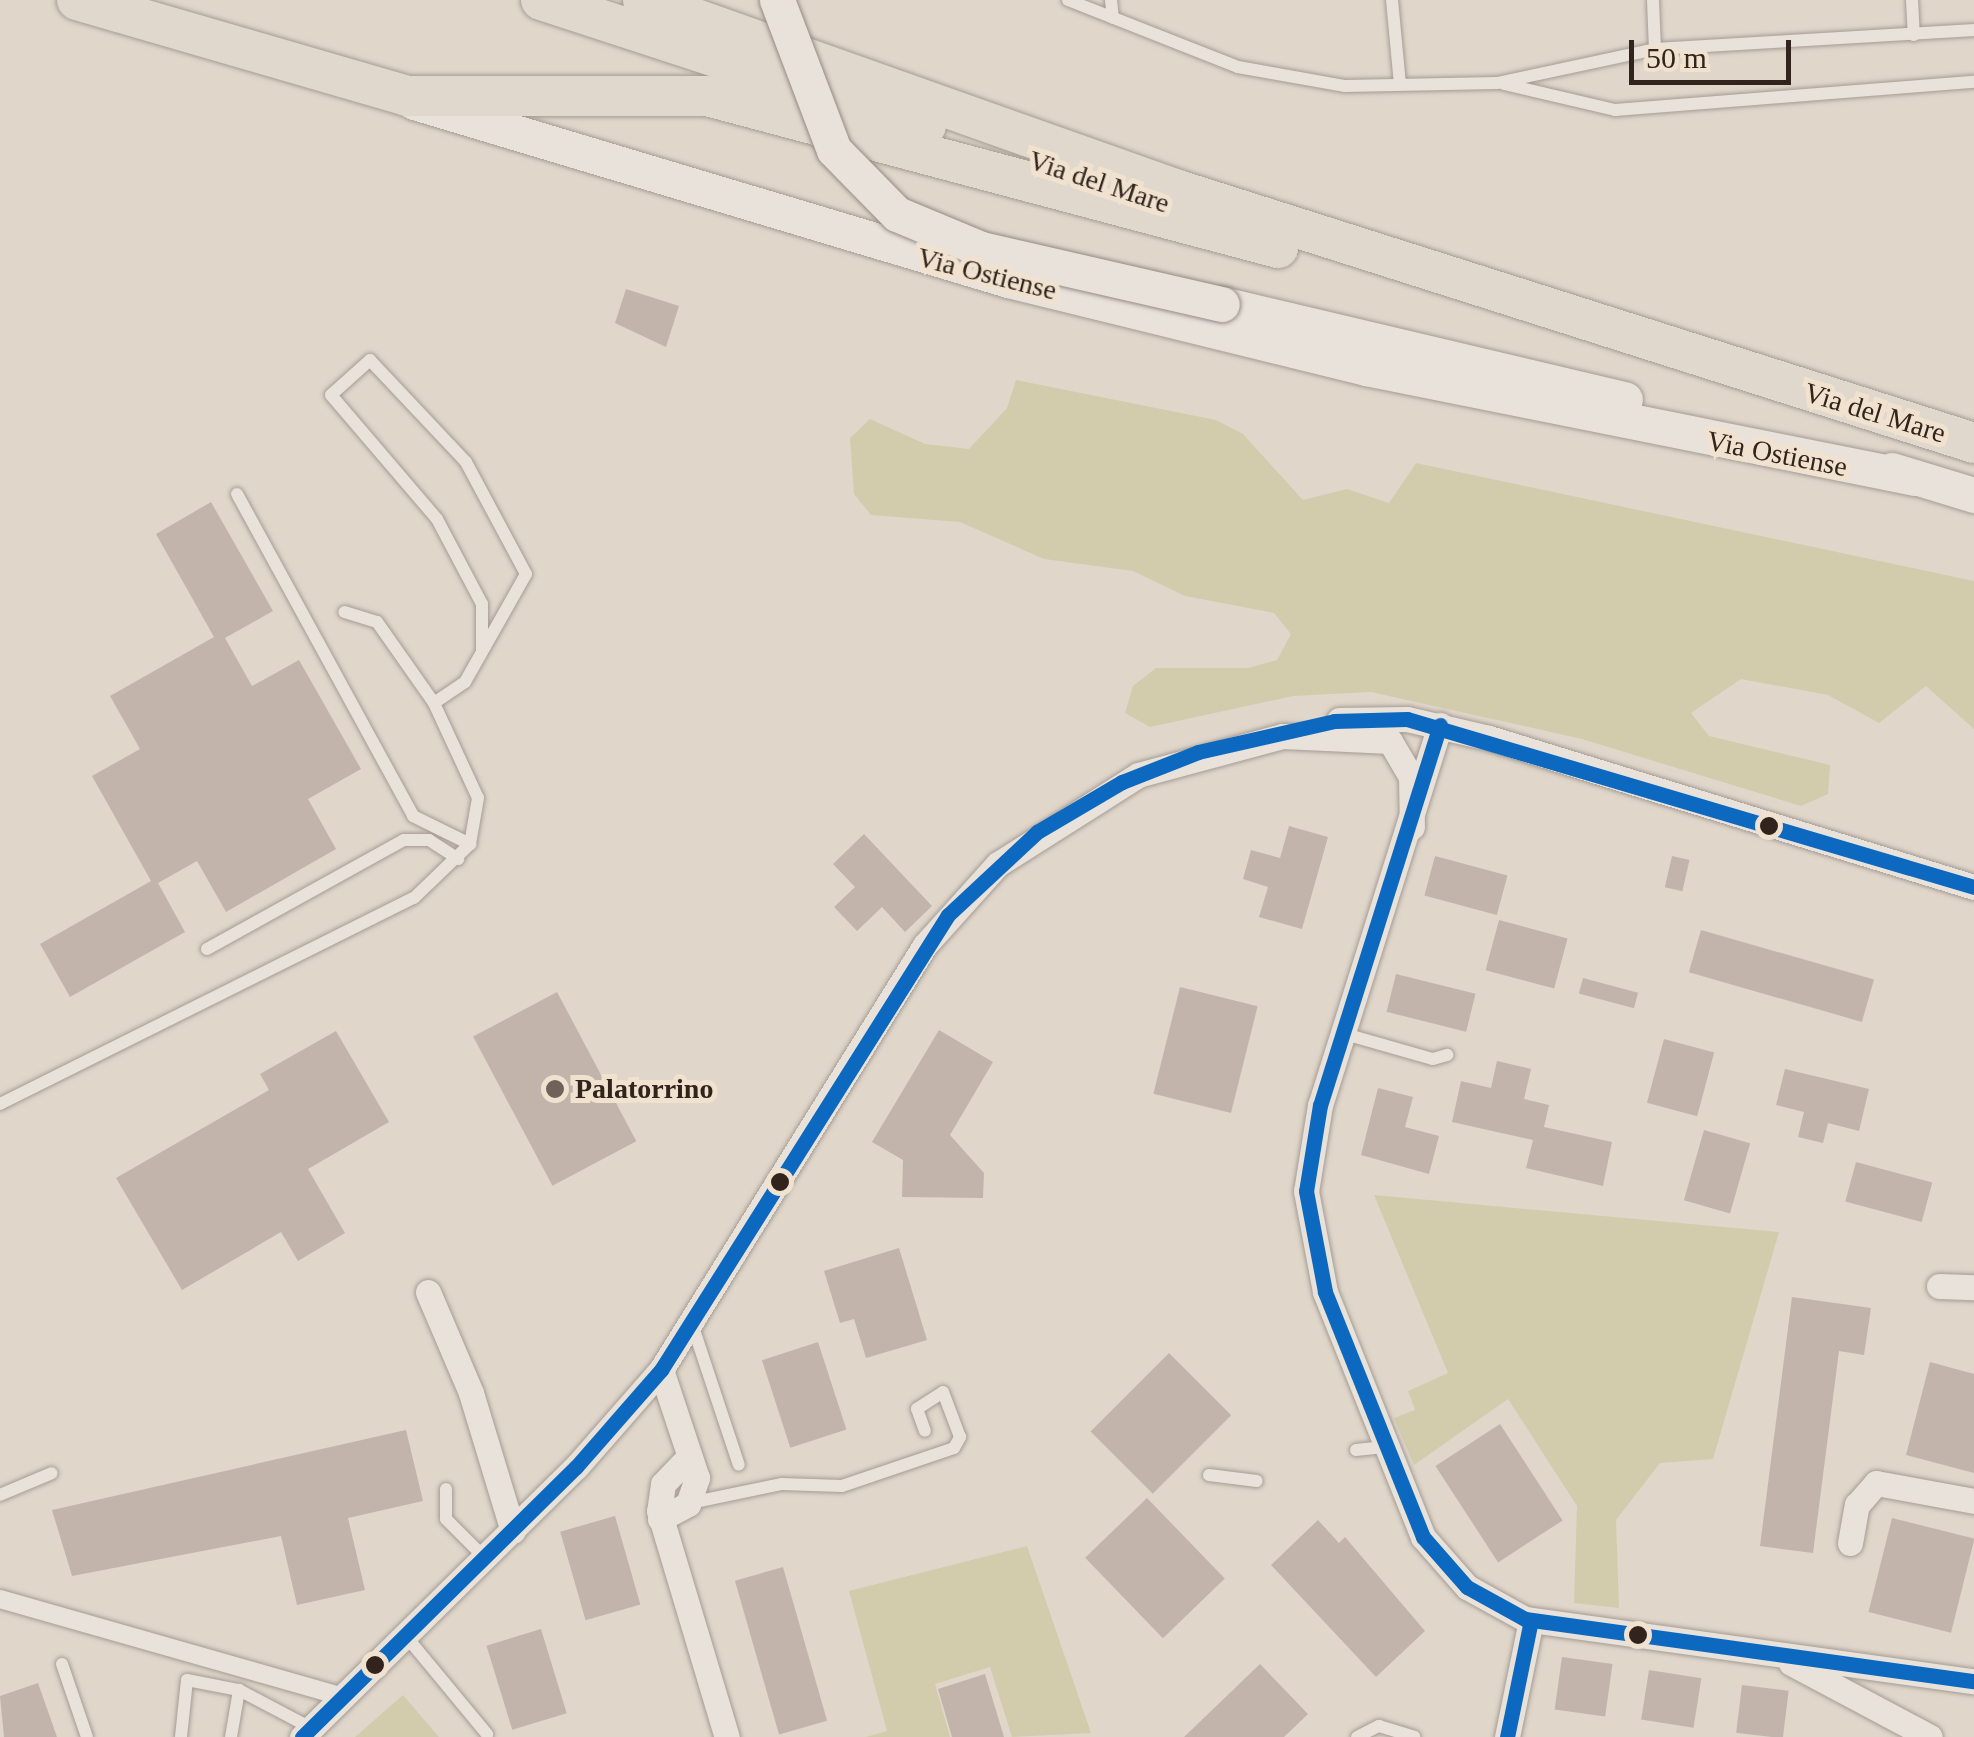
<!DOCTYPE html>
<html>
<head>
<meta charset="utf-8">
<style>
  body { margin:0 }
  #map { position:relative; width:1974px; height:1737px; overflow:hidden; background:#e0d6ca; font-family:"Times New Roman",serif }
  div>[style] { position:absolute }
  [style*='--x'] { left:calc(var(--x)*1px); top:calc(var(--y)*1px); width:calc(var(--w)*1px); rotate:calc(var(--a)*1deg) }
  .green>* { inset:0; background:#d2ccad }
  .building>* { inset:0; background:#c3b4ab; transform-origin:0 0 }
  .roads { filter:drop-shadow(0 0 2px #a59c94) drop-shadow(0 0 2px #a59c94) }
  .service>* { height:12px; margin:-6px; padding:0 6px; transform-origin:6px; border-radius:6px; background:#e8e2db }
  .pedestrian>* { height:18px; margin:-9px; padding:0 9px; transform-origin:9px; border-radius:9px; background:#e8e2db }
  .minor>* { height:25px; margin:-12.5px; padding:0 12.5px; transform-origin:12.5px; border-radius:12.5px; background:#e8e2db }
  .secondary>* { height:35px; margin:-17.5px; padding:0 17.5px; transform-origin:17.5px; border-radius:17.5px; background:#e8e2db }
  .primary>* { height:40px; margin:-20px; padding:0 20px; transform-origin:20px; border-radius:20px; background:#e0d7cd }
  .bridges { filter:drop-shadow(0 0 2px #948b83) drop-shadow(0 0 2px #948b83) }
  .secondary-bridge>* { height:35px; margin:-17.5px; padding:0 17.5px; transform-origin:17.5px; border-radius:17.5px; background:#e8e2db }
  .bus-1>* { height:15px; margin:-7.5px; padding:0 7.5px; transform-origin:7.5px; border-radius:7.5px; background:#0c69bf }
  .dots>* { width:28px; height:28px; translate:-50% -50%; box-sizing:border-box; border:5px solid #f1e2cf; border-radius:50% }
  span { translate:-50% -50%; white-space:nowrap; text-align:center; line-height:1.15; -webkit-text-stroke:10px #f1e2cf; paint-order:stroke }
  .street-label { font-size:28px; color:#32241d }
  .poi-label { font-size:28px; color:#32241d; font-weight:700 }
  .left { translate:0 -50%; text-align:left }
  .scale { position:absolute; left:1629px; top:40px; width:162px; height:45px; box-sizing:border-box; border:5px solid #32241d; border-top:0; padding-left:12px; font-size:30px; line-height:35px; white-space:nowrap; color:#32241d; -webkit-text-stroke:8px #f1e2cf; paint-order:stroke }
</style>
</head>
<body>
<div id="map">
  <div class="green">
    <div style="clip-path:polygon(1016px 380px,1216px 420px,1243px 434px,1303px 500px,1347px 489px,1389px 503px,1416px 463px,1974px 581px,1974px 729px,1926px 686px,1879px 723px,1828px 695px,1741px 679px,1691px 713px,1709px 736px,1830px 765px,1828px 794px,1801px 806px,1582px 739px,1371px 692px,1293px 696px,1150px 727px,1125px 713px,1133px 686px,1156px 668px,1248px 668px,1277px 660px,1291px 634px,1274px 613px,1185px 596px,1133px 571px,1044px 559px,960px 522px,871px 515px,854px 494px,850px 438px,870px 419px,925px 444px,969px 449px,1007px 408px)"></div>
    <div style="clip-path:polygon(1374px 1195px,1779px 1232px,1713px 1459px,1660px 1463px,1616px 1520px,1619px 1608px,1574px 1603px,1577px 1506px,1508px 1399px,1414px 1465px,1394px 1418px,1415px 1410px,1408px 1391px,1448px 1373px)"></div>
    <div style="clip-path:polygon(1027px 1546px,1091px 1733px,1012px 1737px,990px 1667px,935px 1684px,950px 1737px,866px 1737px,887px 1731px,849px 1591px)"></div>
    <div style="clip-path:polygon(403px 1695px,439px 1737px,355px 1737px)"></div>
  </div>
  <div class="building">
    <div style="clip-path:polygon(626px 289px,679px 306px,666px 347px,615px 323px)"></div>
    <div style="clip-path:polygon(211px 502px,273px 611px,225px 638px,252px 686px,299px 660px,361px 769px,308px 799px,336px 849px,226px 912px,197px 861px,158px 883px,185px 932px,70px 997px,40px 944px,151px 881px,92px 776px,140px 749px,110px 696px,214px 637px,156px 534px)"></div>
    <div style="clip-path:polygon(1289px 826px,1328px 837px,1302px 929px,1259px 917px,1268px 887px,1243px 879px,1251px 850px,1280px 858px)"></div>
    <div style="clip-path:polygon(864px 834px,932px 906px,905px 932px,882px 907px,857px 931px,834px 907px,855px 887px,833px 864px)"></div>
    <div style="left:1435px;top:856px;width:75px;height:41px;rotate:15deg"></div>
    <div style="left:1672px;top:856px;width:18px;height:32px;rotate:13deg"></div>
    <div style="left:1499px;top:920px;width:71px;height:52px;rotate:15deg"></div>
    <div style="left:1701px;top:930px;width:180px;height:44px;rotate:16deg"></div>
    <div style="left:1396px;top:974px;width:82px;height:39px;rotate:14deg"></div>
    <div style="left:1583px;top:978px;width:57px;height:16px;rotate:15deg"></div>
    <div style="left:1180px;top:987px;width:80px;height:110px;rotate:14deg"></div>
    <div style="left:557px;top:992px;width:169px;height:95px;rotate:62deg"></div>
    <div style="clip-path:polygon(939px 1030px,993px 1062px,950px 1135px,984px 1173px,983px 1198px,902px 1197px,903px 1160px,872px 1142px)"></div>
    <div style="clip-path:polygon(336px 1031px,389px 1122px,308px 1169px,345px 1233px,298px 1261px,281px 1232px,182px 1290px,116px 1178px,269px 1090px,260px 1074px)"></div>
    <div style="left:1664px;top:1039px;width:52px;height:66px;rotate:15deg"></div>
    <div style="clip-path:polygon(1497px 1061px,1531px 1069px,1524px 1099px,1549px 1105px,1544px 1127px,1612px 1142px,1603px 1186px,1526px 1168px,1533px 1140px,1452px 1122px,1461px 1081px,1491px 1088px)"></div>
    <div style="clip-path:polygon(1785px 1069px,1869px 1089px,1859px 1131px,1828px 1123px,1823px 1143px,1798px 1137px,1804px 1112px,1776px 1105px)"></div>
    <div style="clip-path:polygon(1378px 1088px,1413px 1097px,1405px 1127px,1439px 1136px,1429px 1174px,1361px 1155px)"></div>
    <div style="left:1704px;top:1130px;width:48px;height:73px;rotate:16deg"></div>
    <div style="left:1856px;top:1162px;width:79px;height:41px;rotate:15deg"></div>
    <div style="clip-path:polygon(899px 1248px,927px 1340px,866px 1358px,854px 1319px,840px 1323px,824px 1271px)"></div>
    <div style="clip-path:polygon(1792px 1297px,1871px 1308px,1864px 1355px,1839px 1351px,1813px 1553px,1760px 1546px)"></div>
    <div style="left:818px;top:1342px;width:92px;height:59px;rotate:72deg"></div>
    <div style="left:1169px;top:1353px;width:88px;height:111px;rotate:45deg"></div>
    <div style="clip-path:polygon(1930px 1362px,1974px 1374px,1974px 1473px,1906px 1455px)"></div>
    <div style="left:1500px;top:1424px;width:115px;height:77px;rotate:57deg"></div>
    <div style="clip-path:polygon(406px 1430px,423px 1501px,348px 1518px,365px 1590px,297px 1605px,281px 1536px,72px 1576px,52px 1510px)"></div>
    <div style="left:1147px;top:1498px;width:112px;height:86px;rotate:46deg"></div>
    <div style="left:615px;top:1516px;width:92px;height:57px;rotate:74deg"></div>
    <div style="left:1892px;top:1518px;width:85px;height:97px;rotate:14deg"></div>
    <div style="clip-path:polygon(1318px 1520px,1339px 1543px,1345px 1537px,1425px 1631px,1376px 1677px,1271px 1565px)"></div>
    <div style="left:783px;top:1567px;width:160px;height:50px;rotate:74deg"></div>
    <div style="left:541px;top:1629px;width:88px;height:57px;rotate:73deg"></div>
    <div style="left:1562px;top:1657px;width:51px;height:53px;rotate:8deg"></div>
    <div style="clip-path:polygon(1260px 1664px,1308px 1714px,1284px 1737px,1184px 1737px)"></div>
    <div style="left:1649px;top:1670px;width:53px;height:50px;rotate:9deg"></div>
    <div style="clip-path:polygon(985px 1674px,1004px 1737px,952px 1737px,938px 1689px)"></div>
    <div style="clip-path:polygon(38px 1683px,57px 1737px,4px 1737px,0 1696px)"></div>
    <div style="left:1742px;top:1685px;width:47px;height:48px;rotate:7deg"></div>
  </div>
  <div class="roads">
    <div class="service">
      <div style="--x:1068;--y:0;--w:183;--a:21.5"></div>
      <div style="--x:1238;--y:67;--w:109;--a:10.1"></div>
      <div style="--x:1345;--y:86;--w:152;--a:-1.1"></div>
      <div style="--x:1497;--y:83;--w:162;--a:-12.1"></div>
      <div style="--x:1655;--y:49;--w:320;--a:-3.4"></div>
      <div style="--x:1111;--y:0;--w:18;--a:84"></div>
      <div style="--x:1392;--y:0;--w:84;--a:84.6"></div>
      <div style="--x:1653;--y:0;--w:49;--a:87.7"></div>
      <div style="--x:1912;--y:0;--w:35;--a:87"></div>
      <div style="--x:1504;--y:84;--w:114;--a:13.2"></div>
      <div style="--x:1615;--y:110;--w:360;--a:-4.5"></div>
      <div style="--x:237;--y:494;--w:367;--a:61.3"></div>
      <div style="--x:413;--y:816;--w:64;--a:26.2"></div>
      <div style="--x:434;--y:703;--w:37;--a:-34"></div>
      <div style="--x:465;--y:682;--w:124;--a:-60.5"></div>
      <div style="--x:526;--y:574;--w:127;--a:-118.2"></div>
      <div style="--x:466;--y:462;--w:140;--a:-133.3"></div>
      <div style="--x:370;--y:360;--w:52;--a:138.1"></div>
      <div style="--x:331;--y:395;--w:163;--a:49.5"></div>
      <div style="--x:437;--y:519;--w:96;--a:62.1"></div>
      <div style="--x:482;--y:604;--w:45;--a:90"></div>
      <div style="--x:207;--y:949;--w:225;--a:-29"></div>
      <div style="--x:404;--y:840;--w:25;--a:0"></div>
      <div style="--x:429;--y:840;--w:35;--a:33"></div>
      <div style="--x:1345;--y:1034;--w:91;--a:15.9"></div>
      <div style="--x:1433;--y:1059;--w:15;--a:-16"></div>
      <div style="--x:0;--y:1104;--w:462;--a:-26.5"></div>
      <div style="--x:414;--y:898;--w:78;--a:-44"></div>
      <div style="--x:470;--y:844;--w:47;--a:-80.1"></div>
      <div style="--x:478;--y:798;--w:105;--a:-114.9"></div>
      <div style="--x:434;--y:703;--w:99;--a:-125.1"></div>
      <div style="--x:377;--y:622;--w:34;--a:-163"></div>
      <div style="--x:693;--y:1327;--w:145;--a:71.6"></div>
      <div style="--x:1356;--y:1450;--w:28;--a:-6"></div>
      <div style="--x:1209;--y:1475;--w:48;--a:7.1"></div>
      <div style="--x:446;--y:1489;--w:30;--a:90"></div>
      <div style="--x:446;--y:1519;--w:55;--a:45"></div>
      <div style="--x:0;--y:1495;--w:56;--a:-22.9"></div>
      <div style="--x:690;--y:1503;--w:94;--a:-11.7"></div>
      <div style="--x:782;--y:1484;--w:60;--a:1.9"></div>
      <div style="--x:842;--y:1486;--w:118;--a:-18.7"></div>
      <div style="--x:954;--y:1448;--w:13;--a:-61"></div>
      <div style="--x:960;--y:1437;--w:48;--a:-110.7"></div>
      <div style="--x:943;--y:1392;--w:31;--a:147"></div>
      <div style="--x:917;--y:1409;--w:23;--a:70"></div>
      <div style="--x:405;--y:1635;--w:129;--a:50.4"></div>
      <div style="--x:62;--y:1664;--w:77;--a:71.1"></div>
      <div style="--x:181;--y:1737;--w:57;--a:-84"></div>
      <div style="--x:187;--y:1680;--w:53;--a:10.9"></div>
      <div style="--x:239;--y:1690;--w:81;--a:27.8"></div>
      <div style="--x:231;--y:1737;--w:48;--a:-80.3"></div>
      <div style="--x:1357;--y:1737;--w:25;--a:-27"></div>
      <div style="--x:1379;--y:1726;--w:37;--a:17"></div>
    </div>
    <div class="pedestrian">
      <div style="--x:0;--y:1599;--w:357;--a:15.9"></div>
    </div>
    <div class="minor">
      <div style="--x:1339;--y:720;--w:68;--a:-0.8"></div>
      <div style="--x:1407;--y:719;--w:84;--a:13"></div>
      <div style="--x:1489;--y:738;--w:507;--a:17.08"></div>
      <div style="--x:1440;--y:725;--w:398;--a:107.5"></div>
      <div style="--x:1320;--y:1105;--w:87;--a:99.2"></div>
      <div style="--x:1306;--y:1191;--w:103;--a:79.3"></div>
      <div style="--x:1325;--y:1292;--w:264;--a:68.2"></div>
      <div style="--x:1423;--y:1537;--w:67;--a:48.7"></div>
      <div style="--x:1467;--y:1587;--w:66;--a:28.9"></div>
      <div style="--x:1525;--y:1619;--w:453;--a:7.9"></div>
      <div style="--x:1939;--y:1286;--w:35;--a:2"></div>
      <div style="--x:428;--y:1292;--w:110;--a:66.9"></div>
      <div style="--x:471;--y:1393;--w:144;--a:73.1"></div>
      <div style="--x:688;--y:1458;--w:36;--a:134"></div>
      <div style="--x:663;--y:1484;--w:27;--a:98"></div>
      <div style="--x:659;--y:1511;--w:236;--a:73.3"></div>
      <div style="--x:660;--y:1519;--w:32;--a:-28"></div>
      <div style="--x:688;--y:1504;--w:28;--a:-71"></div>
      <div style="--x:697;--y:1478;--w:114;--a:-108.4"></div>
      <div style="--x:1850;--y:1543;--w:39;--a:-80"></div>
      <div style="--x:1857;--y:1505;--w:29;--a:-49"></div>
      <div style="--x:1876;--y:1483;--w:100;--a:10.4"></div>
      <div style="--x:1791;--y:1663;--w:157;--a:28"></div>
      <div style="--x:302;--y:1737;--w:385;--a:-44.6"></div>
      <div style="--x:576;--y:1467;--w:129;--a:-48.8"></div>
      <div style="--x:661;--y:1370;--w:500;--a:-58.15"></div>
      <div style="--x:925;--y:945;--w:109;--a:-48"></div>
      <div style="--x:998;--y:864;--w:166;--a:-32.4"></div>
      <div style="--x:1138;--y:775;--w:150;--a:-15.1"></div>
      <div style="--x:1283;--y:736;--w:107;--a:2.7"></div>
      <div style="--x:1390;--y:741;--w:42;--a:59.7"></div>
      <div style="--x:1411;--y:777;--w:50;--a:88.9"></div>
      <div style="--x:1507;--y:1737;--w:119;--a:-78.4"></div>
    </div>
    <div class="secondary">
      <div style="--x:414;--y:102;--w:620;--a:16.68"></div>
      <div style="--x:1008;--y:280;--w:369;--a:13.8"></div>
      <div style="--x:1366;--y:368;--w:560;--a:11.33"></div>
      <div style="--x:1222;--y:304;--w:414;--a:13.3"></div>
      <div style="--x:1892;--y:470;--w:86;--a:17"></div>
    </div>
    <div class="primary">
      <div style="--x:77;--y:0;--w:344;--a:16.2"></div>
      <div style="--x:407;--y:96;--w:300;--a:0"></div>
      <div style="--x:707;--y:96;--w:591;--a:14.91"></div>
      <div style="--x:541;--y:0;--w:405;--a:18.1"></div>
      <div style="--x:643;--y:0;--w:568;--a:19.55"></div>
      <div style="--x:1178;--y:190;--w:835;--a:17.63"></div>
    </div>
  </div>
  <div class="bridges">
    <div class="secondary-bridge">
      <div style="--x:777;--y:0;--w:160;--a:69.2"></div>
      <div style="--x:834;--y:150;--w:90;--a:45.5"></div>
      <div style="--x:897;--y:214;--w:91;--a:22.6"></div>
      <div style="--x:981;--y:249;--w:247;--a:12.9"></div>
    </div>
  </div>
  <div class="bus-1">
    <div style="--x:1440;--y:725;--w:398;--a:107.5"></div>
    <div style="--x:1320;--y:1105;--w:87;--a:99.2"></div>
    <div style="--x:1306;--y:1191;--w:103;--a:79.3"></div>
    <div style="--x:1325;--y:1292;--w:264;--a:68.2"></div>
    <div style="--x:1423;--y:1537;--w:67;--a:48.7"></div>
    <div style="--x:1467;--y:1587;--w:66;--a:28.9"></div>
    <div style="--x:1525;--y:1619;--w:453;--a:7.9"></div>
    <div style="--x:302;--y:1737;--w:385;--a:-44.6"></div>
    <div style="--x:576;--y:1467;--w:129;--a:-48.8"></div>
    <div style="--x:661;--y:1370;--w:538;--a:-57.76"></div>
    <div style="--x:948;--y:915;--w:122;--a:-43"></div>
    <div style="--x:1037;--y:832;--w:99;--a:-30.5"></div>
    <div style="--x:1122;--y:782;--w:82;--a:-21.5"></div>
    <div style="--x:1198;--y:752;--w:139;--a:-12.8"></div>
    <div style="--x:1334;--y:721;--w:73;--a:-1.6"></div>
    <div style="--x:1407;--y:719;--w:591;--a:16.5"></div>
    <div style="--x:1507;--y:1737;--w:119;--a:-78.4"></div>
  </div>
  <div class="dots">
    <div style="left:1769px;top:826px;background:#32241d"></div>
    <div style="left:555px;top:1089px;background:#6f625a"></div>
    <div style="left:780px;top:1182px;background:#32241d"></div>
    <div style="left:1638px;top:1635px;background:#32241d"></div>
    <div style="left:375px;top:1665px;background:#32241d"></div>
  </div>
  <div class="street-label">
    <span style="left:1099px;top:182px;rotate:18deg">Via del Mare</span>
    <span style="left:987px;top:274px;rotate:14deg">Via Ostiense</span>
    <span style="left:1875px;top:413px;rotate:17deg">Via del Mare</span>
    <span style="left:1777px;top:454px;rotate:11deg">Via Ostiense</span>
  </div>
  <div class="poi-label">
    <span class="left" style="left:575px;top:1089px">Palatorrino</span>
  </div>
  <div class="scale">50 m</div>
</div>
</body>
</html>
